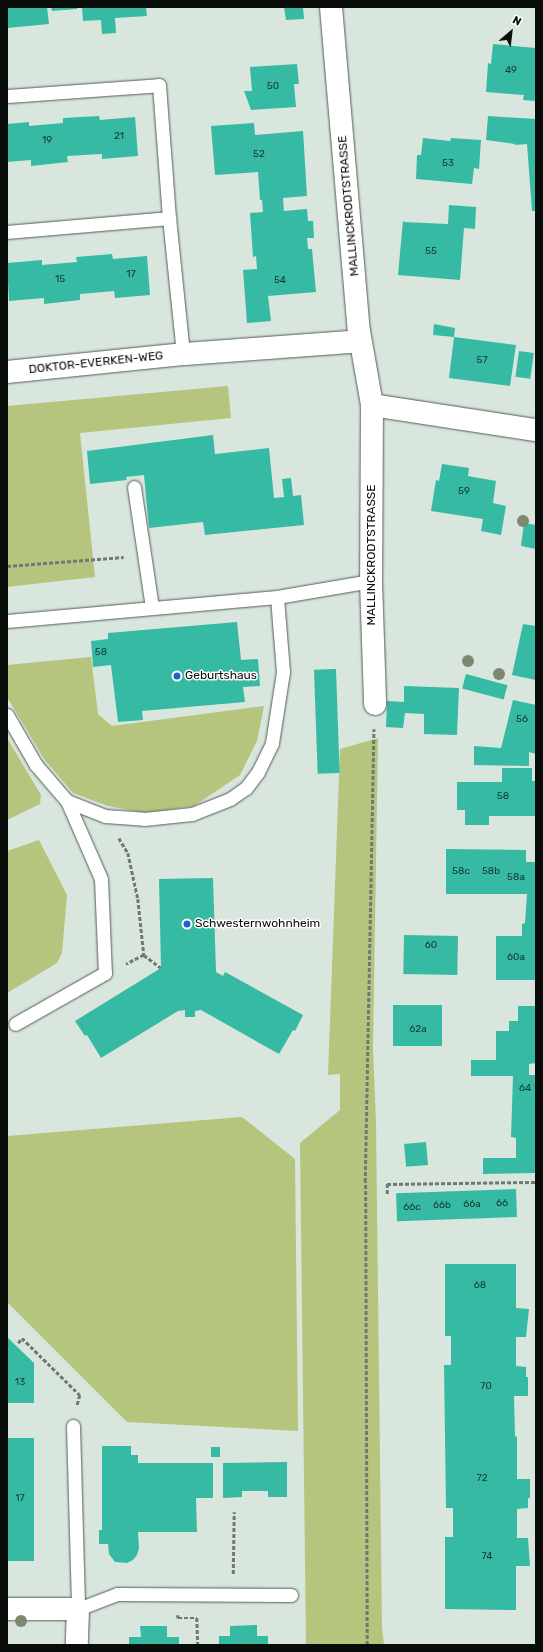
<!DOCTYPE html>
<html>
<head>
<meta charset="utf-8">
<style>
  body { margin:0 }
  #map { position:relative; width:543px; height:1652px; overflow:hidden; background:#d8e6dd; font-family:Rubik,sans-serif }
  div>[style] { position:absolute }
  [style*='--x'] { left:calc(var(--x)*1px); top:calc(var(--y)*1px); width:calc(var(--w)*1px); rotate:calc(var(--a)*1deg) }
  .green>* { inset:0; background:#b6c57d }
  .building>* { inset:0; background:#37baa3; transform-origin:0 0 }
  .path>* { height:2.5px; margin-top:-1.25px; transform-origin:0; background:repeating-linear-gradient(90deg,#6f7973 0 4px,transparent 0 6px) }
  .roads { filter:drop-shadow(0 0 1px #515d55) drop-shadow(0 0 1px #515d55) }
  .lane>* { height:13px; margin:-6.5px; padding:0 6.5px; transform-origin:6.5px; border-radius:6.5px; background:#fff }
  .street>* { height:22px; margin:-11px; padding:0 11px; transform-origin:11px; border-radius:11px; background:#fff }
  .trees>* { width:12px; height:12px; margin:-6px; border-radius:50%; background:#7e886f }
  .dots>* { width:11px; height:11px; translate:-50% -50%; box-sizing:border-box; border:2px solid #fff; border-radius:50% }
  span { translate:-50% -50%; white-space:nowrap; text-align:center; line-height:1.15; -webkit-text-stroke:3px #fff; paint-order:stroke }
  .number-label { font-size:10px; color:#143931 }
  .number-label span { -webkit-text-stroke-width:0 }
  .street-label { font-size:12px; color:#090e0b }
  .poi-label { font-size:12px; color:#090e0b }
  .left { translate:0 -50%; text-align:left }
  .frame { position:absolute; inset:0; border:8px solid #090e0b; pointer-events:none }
  .north { position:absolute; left:491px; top:12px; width:40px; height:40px; -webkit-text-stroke:3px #fff; paint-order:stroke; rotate:28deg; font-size:11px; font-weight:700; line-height:16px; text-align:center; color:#090e0b }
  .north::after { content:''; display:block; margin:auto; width:14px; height:18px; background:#090e0b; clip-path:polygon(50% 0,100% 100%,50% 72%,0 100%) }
</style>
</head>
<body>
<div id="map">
  <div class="green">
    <div style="clip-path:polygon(228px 386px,231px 418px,80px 433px,95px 577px,7px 587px,7px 406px)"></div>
    <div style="clip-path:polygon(91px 657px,98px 714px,112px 726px,264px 706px,257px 741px,240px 775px,194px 806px,145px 813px,108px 806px,73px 793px,44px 759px,7px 697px,7px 665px)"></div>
    <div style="clip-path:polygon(7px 738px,41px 795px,40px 804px,7px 820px)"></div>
    <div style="clip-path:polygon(378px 738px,373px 1048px,376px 1123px,382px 1628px,384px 1645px,306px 1645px,300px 1143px,340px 1110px,340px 1074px,328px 1075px,340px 749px)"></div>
    <div style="clip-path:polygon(39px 840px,67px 895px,62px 953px,57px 963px,7px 993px,7px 851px)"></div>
    <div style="clip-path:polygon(242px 1117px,295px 1159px,298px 1431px,127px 1422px,7px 1302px,7px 1136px)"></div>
  </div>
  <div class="building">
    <div style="clip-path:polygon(7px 7px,47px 7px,49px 24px,7px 28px)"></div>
    <div style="clip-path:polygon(51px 7px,77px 7px,77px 9px,52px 11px)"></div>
    <div style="clip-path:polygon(82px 7px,146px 7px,147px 16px,115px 18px,116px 33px,102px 34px,101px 20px,83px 21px)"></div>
    <div style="clip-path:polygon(284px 7px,303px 7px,304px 19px,286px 20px)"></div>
    <div style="clip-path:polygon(493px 44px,536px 48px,536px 101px,523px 100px,524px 95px,486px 92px,488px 63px,491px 64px)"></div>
    <div style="clip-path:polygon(297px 64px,299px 84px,294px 84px,296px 107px,251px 110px,244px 91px,252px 91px,250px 67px)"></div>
    <div style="clip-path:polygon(99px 116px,100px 120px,135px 117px,138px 156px,102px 159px,102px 154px,67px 156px,68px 162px,31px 166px,31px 160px,7px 162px,7px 124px,29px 122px,29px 126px,63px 123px,63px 118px)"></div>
    <div style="clip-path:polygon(488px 116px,536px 119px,536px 211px,532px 211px,527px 144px,515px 145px,515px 144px,486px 140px)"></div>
    <div style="clip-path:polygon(254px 123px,255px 135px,303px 131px,307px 196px,283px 198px,284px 211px,307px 209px,308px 221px,313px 221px,314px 238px,307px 238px,308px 249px,312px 249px,316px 292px,268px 296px,271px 321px,247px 323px,243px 270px,257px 269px,256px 256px,253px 257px,250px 213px,263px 212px,262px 200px,260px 200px,258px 172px,215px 175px,211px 126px)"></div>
    <div style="clip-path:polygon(423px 138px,450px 141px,451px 138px,481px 140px,479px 169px,474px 168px,472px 184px,416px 179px,417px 155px,421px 155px)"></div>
    <div style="clip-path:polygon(449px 205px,476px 207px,475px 229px,464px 228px,460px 280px,398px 275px,403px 220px,404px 222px,448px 224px)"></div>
    <div style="clip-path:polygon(112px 254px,113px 259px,147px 256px,150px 295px,115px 298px,114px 291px,80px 294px,80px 300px,44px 304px,44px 298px,9px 301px,7px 263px,42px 260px,42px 265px,77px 262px,76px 257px)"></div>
    <div style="clip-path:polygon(434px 324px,455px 328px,454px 337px,516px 345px,510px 386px,449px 378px,454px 337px,433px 335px)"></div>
    <div style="left:519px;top:351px;width:15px;height:26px;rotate:8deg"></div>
    <div style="clip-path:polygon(213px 435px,215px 454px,269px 448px,274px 498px,284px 497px,282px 479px,291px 478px,293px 496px,301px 495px,304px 525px,205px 535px,203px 522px,149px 528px,144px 475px,126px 477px,127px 480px,90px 484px,87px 451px)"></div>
    <div style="clip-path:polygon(442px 464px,469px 468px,468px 476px,496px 481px,493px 503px,506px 506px,501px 535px,481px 531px,483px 519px,431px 511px,436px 480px,439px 481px)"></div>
    <div style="clip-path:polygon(524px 523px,536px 525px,536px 549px,521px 546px)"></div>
    <div style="clip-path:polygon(237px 622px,241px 660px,258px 659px,260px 686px,243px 687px,245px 702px,142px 711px,143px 720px,118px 722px,111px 665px,93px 667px,91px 641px,108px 639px,108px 633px)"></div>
    <div style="clip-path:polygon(523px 624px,536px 626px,536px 680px,512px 675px)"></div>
    <div style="left:336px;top:669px;width:104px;height:22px;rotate:88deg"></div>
    <div style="left:466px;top:674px;width:43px;height:15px;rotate:15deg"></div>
    <div style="clip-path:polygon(404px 686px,459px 688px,457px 735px,424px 734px,424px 714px,405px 713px,403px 728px,386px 727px,387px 701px,404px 702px)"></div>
    <div style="clip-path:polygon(513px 700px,536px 705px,536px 754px,529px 752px,529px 766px,474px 765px,474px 746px,501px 748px)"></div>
    <div style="clip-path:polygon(502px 768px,532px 768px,532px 781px,536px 781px,536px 816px,489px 816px,489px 825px,465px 825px,465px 810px,457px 810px,457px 782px,502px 782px)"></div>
    <div style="clip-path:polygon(446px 849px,526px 850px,526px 862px,536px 862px,536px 980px,496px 980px,496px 936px,522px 936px,522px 924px,525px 923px,527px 894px,446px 894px)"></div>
    <div style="clip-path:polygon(213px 878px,216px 972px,223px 976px,225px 972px,303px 1015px,295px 1031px,293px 1030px,279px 1054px,201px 1010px,195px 1011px,195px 1017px,185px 1017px,185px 1010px,178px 1011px,101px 1058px,87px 1035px,85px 1036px,75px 1021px,161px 968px,159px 879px)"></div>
    <div style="left:404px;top:935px;width:54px;height:39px;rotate:1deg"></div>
    <div style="left:393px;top:1005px;width:49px;height:41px"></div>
    <div style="clip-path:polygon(518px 1006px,536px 1006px,536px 1063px,529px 1064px,529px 1075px,536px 1075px,536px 1173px,483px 1174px,483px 1158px,516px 1158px,516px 1138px,511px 1137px,513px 1076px,471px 1076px,471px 1060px,496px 1060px,496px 1031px,509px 1031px,509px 1021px,518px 1021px)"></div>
    <div style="left:426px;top:1142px;width:23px;height:22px;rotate:85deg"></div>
    <div style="left:516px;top:1189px;width:28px;height:120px;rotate:88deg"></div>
    <div style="clip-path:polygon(445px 1264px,516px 1264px,516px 1308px,529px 1309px,526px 1337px,516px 1337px,516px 1366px,526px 1367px,526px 1377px,528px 1377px,528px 1396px,514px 1396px,515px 1436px,517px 1437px,517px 1479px,530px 1479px,530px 1498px,528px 1498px,528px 1508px,517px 1509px,517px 1538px,528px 1538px,530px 1566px,516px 1566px,516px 1610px,445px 1609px,445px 1537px,453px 1537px,453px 1508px,446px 1508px,444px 1365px,451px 1365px,451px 1336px,445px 1336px)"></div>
    <div style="clip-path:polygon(7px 1337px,34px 1363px,34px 1403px,7px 1403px)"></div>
    <div style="left:7px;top:1438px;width:27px;height:123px"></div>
    <div style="clip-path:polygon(102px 1446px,131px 1446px,131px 1455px,138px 1455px,138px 1463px,213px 1463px,213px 1498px,196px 1498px,197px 1532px,138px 1532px,139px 1548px,137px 1555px,133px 1560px,127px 1563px,115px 1562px,109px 1554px,108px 1544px,99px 1544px,99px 1530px,102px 1530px)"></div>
    <div style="left:211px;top:1447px;width:9px;height:10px"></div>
    <div style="clip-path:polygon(287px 1462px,287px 1497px,268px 1497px,268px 1491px,242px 1491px,242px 1497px,223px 1498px,223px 1463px)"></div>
    <div style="clip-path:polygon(257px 1625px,257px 1636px,268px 1636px,268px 1645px,219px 1645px,219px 1636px,230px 1636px,230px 1626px)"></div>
    <div style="clip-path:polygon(140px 1626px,167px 1626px,167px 1637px,179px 1637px,179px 1645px,129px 1645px,129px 1637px,141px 1637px)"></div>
  </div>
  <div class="path">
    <div style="--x:7;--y:566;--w:117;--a:-4.4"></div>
    <div style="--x:119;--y:838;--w:17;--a:59"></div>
    <div style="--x:128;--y:853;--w:47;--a:77.7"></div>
    <div style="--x:138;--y:899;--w:56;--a:83.9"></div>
    <div style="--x:144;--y:955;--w:20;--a:153"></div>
    <div style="--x:144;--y:955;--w:21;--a:37"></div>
    <div style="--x:387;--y:1194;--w:10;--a:-90"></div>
    <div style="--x:387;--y:1184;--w:149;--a:-0.8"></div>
    <div style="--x:18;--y:1343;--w:6;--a:-51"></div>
    <div style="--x:22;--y:1338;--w:81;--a:44.5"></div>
    <div style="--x:80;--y:1395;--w:11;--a:105"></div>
    <div style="--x:233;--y:1574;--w:62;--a:-89.1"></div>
    <div style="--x:178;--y:1615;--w:3;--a:90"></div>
    <div style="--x:178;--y:1618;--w:19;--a:0"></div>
    <div style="--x:197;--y:1618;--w:27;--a:88"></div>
    <div style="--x:367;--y:1645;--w:463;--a:-90.2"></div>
    <div style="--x:365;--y:1182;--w:453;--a:-88.9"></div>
  </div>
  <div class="roads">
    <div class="lane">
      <div style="--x:7;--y:96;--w:152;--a:-4.1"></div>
      <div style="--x:159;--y:85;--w:133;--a:85.7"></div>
      <div style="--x:169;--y:218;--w:127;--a:84.1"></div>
      <div style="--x:182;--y:344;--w:10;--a:73"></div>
      <div style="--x:7;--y:232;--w:163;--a:-4.9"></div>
      <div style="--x:134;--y:487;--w:122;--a:81.5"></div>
      <div style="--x:7;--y:621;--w:271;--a:-5.1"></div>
      <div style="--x:277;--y:597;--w:95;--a:-9.7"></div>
      <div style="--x:7;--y:715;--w:58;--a:59.9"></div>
      <div style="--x:36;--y:765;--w:48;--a:49.3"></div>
      <div style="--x:67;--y:801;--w:85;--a:66.4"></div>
      <div style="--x:101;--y:879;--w:94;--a:87.6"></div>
      <div style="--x:105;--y:973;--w:103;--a:150.5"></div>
      <div style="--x:67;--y:801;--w:41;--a:21.5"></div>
      <div style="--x:105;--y:816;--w:39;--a:4"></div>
      <div style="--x:144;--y:819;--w:48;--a:-5.9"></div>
      <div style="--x:192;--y:814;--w:41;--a:-21.5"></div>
      <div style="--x:230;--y:799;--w:19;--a:-35"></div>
      <div style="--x:246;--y:788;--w:20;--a:-53"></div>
      <div style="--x:258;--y:772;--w:32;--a:-64"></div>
      <div style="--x:272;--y:743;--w:72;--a:-81.2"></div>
      <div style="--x:283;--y:672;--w:75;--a:-94.6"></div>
      <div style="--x:73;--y:1426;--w:183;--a:88.4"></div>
      <div style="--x:78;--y:1609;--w:42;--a:-21"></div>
      <div style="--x:117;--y:1594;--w:174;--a:0.3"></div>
    </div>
    <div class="street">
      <div style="--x:331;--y:7;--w:325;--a:85.1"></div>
      <div style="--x:359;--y:331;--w:75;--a:80"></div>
      <div style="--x:372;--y:405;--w:176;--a:90.3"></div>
      <div style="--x:371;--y:581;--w:123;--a:88.1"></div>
      <div style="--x:7;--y:372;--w:179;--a:-5.8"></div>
      <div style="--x:185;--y:354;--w:175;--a:-4.2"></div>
      <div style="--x:372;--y:405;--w:166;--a:8.7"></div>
      <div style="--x:7;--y:1609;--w:71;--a:0"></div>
      <div style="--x:78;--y:1609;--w:36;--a:92"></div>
    </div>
  </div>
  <div class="trees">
    <div style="left:523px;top:521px"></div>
    <div style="left:468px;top:661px"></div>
    <div style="left:499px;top:674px"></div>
    <div style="left:21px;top:1621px"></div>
  </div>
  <div class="dots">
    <div style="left:177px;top:676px;background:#1763ce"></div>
    <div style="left:187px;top:924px;background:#1763ce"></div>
  </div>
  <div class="number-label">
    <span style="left:511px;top:71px">49</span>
    <span style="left:273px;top:87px">50</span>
    <span style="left:119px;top:137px">21</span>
    <span style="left:47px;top:141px">19</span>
    <span style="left:259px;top:155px">52</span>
    <span style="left:448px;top:164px">53</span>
    <span style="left:431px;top:252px">55</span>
    <span style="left:131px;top:275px">17</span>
    <span style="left:60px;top:280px">15</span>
    <span style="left:280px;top:281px">54</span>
    <span style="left:482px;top:361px">57</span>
    <span style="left:464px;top:492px">59</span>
    <span style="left:101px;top:653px">58</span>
    <span style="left:522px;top:720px">56</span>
    <span style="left:503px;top:797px">58</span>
    <span style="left:461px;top:872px">58c</span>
    <span style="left:491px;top:872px">58b</span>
    <span style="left:516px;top:878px">58a</span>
    <span style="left:431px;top:946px">60</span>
    <span style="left:516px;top:958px">60a</span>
    <span style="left:418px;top:1030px">62a</span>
    <span style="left:525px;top:1089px">64</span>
    <span style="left:502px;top:1204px">66</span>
    <span style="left:472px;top:1205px">66a</span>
    <span style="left:442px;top:1206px">66b</span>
    <span style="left:412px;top:1208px">66c</span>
    <span style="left:480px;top:1286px">68</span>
    <span style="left:20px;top:1383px">13</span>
    <span style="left:486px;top:1387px">70</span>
    <span style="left:482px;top:1479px">72</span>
    <span style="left:20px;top:1499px">17</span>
    <span style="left:487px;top:1557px">74</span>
  </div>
  <div class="street-label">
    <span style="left:349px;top:206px;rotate:-95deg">MALLINCKRODTSTRASSE</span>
    <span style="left:96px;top:363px;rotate:-6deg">DOKTOR-EVERKEN-WEG</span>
    <span style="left:372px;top:555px;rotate:-90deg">MALLINCKRODTSTRASSE</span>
  </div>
  <div class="poi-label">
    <span class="left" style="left:185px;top:676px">Geburtshaus</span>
    <span class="left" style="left:195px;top:924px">Schwesternwohnheim</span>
  </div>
  <div class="frame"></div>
  <div class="north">N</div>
</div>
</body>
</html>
